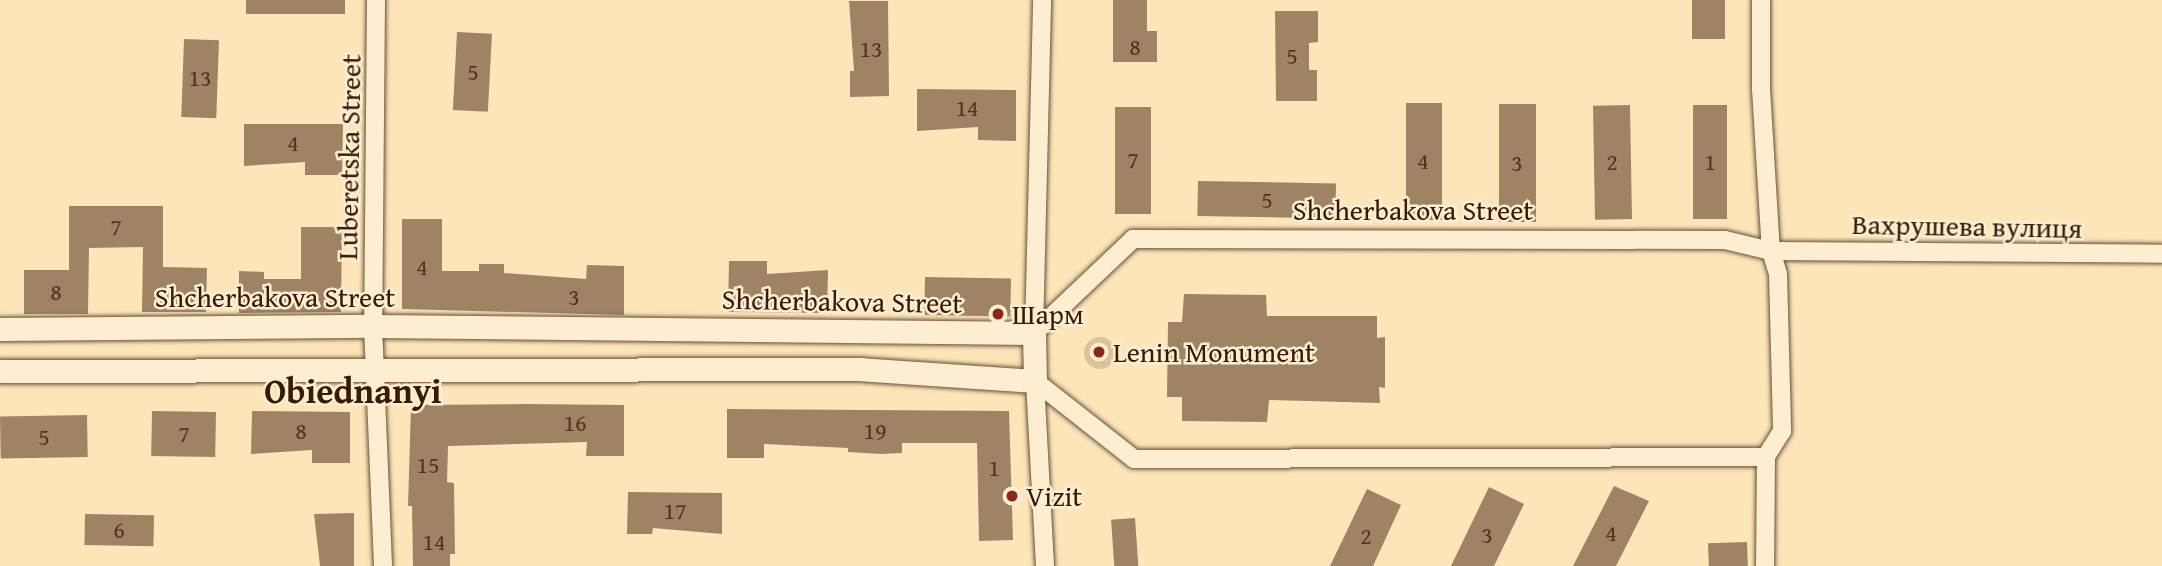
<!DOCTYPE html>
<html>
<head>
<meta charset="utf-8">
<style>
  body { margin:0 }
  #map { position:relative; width:2162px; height:566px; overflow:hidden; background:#fce5b9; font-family:"Gentium Book Plus",serif }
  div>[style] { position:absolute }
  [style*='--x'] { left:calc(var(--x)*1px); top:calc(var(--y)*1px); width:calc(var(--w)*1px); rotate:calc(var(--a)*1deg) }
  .green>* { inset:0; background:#dbc29b }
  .round { border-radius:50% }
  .building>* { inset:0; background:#9e8465; transform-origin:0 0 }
  .roads { filter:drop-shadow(0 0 2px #6a4d36) drop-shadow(0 0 2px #6a4d36) }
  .minor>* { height:18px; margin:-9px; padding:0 9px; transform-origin:9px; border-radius:9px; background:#fdeed2 }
  .tertiary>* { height:23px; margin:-11.5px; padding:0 11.5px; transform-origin:11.5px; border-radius:11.5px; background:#fdeed2 }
  .dots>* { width:19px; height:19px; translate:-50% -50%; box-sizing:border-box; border:4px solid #fdeed2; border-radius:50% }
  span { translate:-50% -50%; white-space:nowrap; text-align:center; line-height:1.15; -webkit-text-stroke:5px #fdeed2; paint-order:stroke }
  .number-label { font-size:24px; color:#523421 }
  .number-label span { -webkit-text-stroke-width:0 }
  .street-label { font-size:28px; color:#391a0a }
  .poi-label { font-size:28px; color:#391a0a }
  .left { translate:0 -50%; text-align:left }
  .district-label { font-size:35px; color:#391a0a; font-weight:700 }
</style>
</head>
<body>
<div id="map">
  <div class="green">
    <div class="round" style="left:1084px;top:337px;width:32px;height:32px"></div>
  </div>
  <div class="building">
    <div style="left:246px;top:0;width:99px;height:14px"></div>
    <div style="clip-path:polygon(1113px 0,1147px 0,1147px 31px,1157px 31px,1157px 62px,1113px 62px)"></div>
    <div style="left:1692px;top:0;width:33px;height:39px"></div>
    <div style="clip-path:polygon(849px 1px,888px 1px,889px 96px,850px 97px,850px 71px,854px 71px)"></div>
    <div style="clip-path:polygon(1275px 11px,1318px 11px,1318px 42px,1309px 43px,1309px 70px,1317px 70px,1317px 101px,1276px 101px)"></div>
    <div style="left:457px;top:32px;width:35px;height:78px;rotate:3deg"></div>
    <div style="left:184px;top:39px;width:35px;height:78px;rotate:2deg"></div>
    <div style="clip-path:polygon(917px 89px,1016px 90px,1016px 141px,978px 140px,978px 127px,917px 131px)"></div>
    <div style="left:1406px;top:103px;width:36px;height:117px"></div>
    <div style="left:1499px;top:104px;width:37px;height:118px"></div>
    <div style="left:1630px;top:105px;width:114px;height:37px;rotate:89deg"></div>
    <div style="left:1693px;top:105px;width:34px;height:114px"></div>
    <div style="left:1115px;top:107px;width:36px;height:107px"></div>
    <div style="clip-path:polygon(244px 124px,343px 124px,342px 175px,305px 175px,305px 162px,244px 166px)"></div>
    <div style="left:1198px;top:181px;width:138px;height:35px;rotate:1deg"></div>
    <div style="clip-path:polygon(69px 206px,163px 206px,163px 267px,207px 268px,206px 312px,142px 312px,143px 247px,89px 248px,88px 314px,24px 314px,24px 270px,69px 270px)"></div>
    <div style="clip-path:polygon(402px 219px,442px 219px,442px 271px,479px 271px,479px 264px,504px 264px,504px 273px,586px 279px,587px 265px,624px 266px,624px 315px,402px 309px)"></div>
    <div style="clip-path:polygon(301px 227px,342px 227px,341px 312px,239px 313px,239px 271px,264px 272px,264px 279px,301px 279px)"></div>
    <div style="clip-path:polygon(729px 261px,767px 261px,767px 274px,828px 270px,827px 313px,728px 312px)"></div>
    <div style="left:925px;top:277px;width:86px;height:38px;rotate:1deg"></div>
    <div style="clip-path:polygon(1184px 294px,1266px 295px,1267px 316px,1377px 316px,1377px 338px,1385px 337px,1385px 388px,1379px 387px,1380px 403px,1269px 400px,1267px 422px,1182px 421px,1182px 397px,1167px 397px,1168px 322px,1182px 322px)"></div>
    <div style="clip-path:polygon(526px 404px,624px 405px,624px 456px,586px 456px,587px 442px,448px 446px,447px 482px,454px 483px,455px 554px,450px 554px,450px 566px,413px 566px,412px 506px,408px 506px,411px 405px)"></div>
    <div style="clip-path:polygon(727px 409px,1009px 411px,1013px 540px,979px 541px,977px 443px,902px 443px,902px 453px,881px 454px,848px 452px,848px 448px,764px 444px,764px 458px,727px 458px)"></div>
    <div style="left:152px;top:411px;width:64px;height:45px;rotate:1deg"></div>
    <div style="clip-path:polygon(252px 411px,350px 412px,350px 463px,312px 463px,312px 450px,251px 454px)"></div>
    <div style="left:87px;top:415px;width:42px;height:87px;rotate:89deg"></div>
    <div style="clip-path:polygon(1614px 486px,1649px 501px,1616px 566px,1573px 566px)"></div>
    <div style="clip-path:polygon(1489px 487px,1524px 504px,1494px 566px,1451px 566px)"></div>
    <div style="clip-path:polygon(1367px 489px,1401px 505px,1373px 566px,1330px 566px)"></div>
    <div style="clip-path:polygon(628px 492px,722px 493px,722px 534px,653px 528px,652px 534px,627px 534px)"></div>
    <div style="clip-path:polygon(354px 513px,354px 566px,320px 566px,314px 514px)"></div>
    <div style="left:85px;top:514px;width:69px;height:31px;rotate:1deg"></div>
    <div style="left:1135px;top:518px;width:48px;height:24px;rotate:86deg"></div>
    <div style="left:1747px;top:542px;width:24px;height:39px;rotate:88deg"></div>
  </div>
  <div class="roads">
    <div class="minor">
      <div style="--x:376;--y:0;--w:326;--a:90.5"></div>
      <div style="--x:373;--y:326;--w:240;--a:87.6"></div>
      <div style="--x:1761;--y:0;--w:89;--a:90"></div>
      <div style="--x:1761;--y:89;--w:162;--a:86.5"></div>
      <div style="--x:1771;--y:251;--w:24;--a:73"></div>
      <div style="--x:1778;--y:274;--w:157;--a:88.5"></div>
      <div style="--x:1782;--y:431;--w:31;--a:122"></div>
      <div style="--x:1766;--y:457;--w:109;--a:90.5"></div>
      <div style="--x:1034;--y:333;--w:137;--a:-43.5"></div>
      <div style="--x:1133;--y:239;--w:592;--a:0.1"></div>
      <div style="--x:1725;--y:240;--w:47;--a:13.4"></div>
      <div style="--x:1771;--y:251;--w:391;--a:0.4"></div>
      <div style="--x:1034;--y:333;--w:333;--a:-88.6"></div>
      <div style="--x:1035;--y:381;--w:126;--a:38.2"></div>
      <div style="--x:1134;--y:459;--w:632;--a:-0.18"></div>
      <div style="--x:1035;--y:381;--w:185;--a:86.9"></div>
    </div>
    <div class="tertiary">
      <div style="--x:0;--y:329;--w:373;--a:-0.5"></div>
      <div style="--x:373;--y:326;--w:661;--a:0.61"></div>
      <div style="--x:1034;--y:333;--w:48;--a:88.8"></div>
      <div style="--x:1035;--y:381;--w:174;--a:-176.1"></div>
      <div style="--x:861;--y:369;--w:861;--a:179.87"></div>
    </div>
  </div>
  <div class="dots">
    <div style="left:998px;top:314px;background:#8f2418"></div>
    <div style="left:1099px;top:352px;background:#8f2418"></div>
    <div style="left:1012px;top:496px;background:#8f2418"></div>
  </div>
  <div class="number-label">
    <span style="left:1135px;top:47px">8</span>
    <span style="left:871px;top:49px">13</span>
    <span style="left:1292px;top:56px">5</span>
    <span style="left:473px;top:72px">5</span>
    <span style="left:200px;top:78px">13</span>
    <span style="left:967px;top:108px">14</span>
    <span style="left:293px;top:143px">4</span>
    <span style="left:1133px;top:160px">7</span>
    <span style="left:1423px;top:161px">4</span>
    <span style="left:1612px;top:162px">2</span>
    <span style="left:1710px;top:162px">1</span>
    <span style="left:1517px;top:163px">3</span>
    <span style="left:1267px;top:200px">5</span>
    <span style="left:116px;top:227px">7</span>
    <span style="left:422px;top:267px">4</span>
    <span style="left:56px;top:292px">8</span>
    <span style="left:574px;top:297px">3</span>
    <span style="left:575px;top:423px">16</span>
    <span style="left:301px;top:431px">8</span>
    <span style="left:875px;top:431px">19</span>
    <span style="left:184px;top:434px">7</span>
    <span style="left:44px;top:437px">5</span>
    <span style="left:428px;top:465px">15</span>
    <span style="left:994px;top:468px">1</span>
    <span style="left:675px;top:511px">17</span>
    <span style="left:119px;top:530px">6</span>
    <span style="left:1611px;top:533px">4</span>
    <span style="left:1487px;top:535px">3</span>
    <span style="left:1366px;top:536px">2</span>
    <span style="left:434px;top:542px">14</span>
  </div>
  <div class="street-label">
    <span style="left:349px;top:157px;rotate:-89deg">Luberetska Street</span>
    <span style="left:1413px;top:210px">Shcherbakova Street</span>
    <span style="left:1967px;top:226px;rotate:1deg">Вахрушева вулиця</span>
    <span style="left:275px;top:297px">Shcherbakova Street</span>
    <span style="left:842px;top:301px;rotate:1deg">Shcherbakova Street</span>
  </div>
  <div class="poi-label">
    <span class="left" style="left:1012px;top:314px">Шарм</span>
    <span class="left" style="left:1113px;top:352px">Lenin Monument</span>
    <span class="left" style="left:1026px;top:496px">Vizit</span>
  </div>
  <div class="district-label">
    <span style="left:353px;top:391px">Obiednanyi</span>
  </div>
</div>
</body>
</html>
